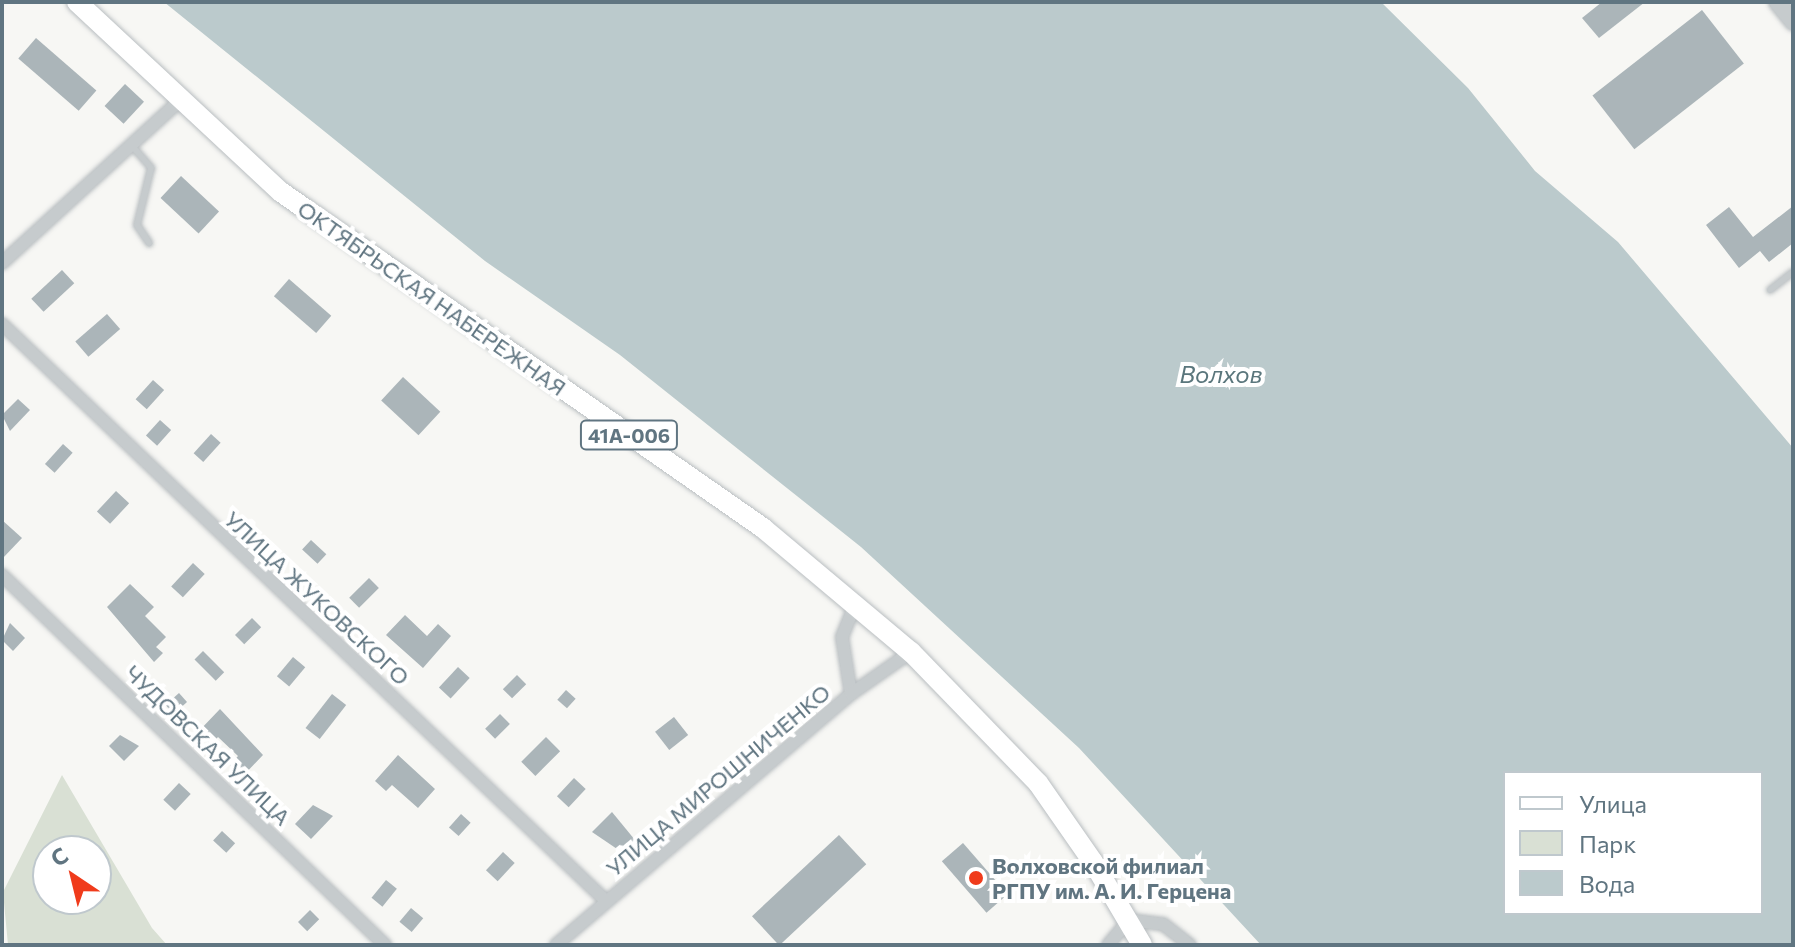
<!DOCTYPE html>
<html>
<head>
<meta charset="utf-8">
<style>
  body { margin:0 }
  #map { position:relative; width:1795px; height:947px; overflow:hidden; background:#f7f7f4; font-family:Commissioner,sans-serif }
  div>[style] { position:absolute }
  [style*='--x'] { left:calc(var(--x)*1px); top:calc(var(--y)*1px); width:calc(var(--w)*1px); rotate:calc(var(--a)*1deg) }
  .green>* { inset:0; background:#d9e0d4 }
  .water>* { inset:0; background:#bbcacc }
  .building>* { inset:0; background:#abb5b9; transform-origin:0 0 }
  .roads { filter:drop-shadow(0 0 2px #b9bec1) drop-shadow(0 0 2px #b9bec1) }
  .service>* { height:6px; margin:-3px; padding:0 3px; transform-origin:3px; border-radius:3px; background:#c6cbcd }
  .minor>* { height:12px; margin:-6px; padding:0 6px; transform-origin:6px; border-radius:6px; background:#c6cbcd }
  .tertiary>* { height:16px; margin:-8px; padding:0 8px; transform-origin:8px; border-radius:8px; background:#c6cbcd }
  .primary>* { height:20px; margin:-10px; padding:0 10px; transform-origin:10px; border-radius:10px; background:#fff }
  .dots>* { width:22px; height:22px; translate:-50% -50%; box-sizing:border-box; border:4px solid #fff; border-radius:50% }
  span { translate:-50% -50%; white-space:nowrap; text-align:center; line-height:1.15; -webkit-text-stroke:8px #fff; paint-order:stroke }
  .shield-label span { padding:2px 6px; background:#fff; border:2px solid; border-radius:6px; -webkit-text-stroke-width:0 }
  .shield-label { font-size:20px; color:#607581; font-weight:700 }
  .street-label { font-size:22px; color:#607581 }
  .poi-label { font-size:22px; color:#607581; font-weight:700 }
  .left { translate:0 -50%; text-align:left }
  .water-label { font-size:24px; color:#5a767c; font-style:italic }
  .frame { position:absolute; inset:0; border:4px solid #607581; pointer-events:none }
  .legend { position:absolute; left:1503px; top:771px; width:260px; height:144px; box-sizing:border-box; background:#fff; border:2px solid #bfc8cd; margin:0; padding:10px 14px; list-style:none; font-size:24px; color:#607581 }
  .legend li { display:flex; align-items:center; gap:16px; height:40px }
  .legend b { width:40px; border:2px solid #bfc8cd }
  .north { position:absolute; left:32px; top:835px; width:80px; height:80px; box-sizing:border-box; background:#fff; border:2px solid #bfc8cd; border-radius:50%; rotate:325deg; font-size:22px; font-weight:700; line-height:32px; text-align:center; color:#607581 }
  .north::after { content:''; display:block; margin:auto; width:28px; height:36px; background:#f03b1b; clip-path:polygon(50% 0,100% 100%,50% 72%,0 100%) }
</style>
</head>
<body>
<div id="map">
  <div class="green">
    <div style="clip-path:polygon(evenodd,62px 775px,152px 928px,167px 945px,8px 945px,3px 892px,62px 775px,48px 851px,96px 851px,96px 899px,48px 899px,48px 851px)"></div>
  </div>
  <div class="water">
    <div style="clip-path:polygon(evenodd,164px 2px,1381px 2px,1468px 88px,1535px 171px,1618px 242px,1793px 448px,1793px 945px,1261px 945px,1079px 748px,861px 547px,620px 355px,485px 261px,164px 2px,1505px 773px,1761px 773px,1761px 913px,1505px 913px,1505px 773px)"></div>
  </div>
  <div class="building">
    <div style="clip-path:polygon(1602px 2px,1645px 2px,1599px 38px,1582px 18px)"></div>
    <div style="left:1702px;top:10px;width:68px;height:139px;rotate:52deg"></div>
    <div style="left:36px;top:38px;width:80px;height:27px;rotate:41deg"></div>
    <div style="left:125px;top:84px;width:26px;height:30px;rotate:43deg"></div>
    <div style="left:181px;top:176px;width:52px;height:30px;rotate:43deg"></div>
    <div style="clip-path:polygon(1793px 206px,1793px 243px,1769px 262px,1760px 251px,1739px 268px,1706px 225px,1729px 207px,1753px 237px)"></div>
    <div style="left:62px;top:270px;width:18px;height:42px;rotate:47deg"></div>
    <div style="left:289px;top:279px;width:56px;height:23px;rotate:41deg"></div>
    <div style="left:107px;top:314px;width:20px;height:42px;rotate:49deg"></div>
    <div style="left:403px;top:377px;width:51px;height:32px;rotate:43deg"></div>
    <div style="left:153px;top:380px;width:15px;height:26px;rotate:42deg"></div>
    <div style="clip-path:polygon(18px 399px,30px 410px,10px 431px,2px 415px)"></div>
    <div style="left:160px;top:420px;width:15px;height:21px;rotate:42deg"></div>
    <div style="left:211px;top:434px;width:13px;height:26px;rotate:42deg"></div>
    <div style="left:63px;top:444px;width:13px;height:27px;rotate:42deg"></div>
    <div style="left:116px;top:491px;width:18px;height:28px;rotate:43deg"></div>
    <div style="clip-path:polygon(2px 520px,22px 538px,2px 559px)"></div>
    <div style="left:311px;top:540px;width:21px;height:13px;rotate:43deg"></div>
    <div style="left:193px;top:563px;width:16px;height:32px;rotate:43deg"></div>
    <div style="left:369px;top:578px;width:14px;height:28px;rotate:45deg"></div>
    <div style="clip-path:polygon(130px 584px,154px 607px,145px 616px,166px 637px,156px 647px,163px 653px,154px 662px,107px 607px)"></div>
    <div style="clip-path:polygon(405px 615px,427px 636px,438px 624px,451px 636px,423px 668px,386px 635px)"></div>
    <div style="left:252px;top:618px;width:13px;height:24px;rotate:45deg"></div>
    <div style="clip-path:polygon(10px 623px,25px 638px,13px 651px,2px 640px)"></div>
    <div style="left:203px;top:651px;width:30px;height:12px;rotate:45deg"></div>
    <div style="left:293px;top:657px;width:16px;height:25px;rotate:40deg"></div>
    <div style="left:458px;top:667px;width:16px;height:28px;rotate:43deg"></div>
    <div style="left:517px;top:675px;width:13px;height:20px;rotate:45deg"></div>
    <div style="left:566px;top:690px;width:13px;height:13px;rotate:42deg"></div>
    <div style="left:179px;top:693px;width:12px;height:18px;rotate:48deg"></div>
    <div style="left:332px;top:694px;width:18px;height:43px;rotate:38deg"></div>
    <div style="clip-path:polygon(220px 709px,263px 755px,242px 777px,230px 765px,238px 756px,218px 737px,211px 745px,198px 732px)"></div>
    <div style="left:500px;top:714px;width:14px;height:21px;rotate:45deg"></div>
    <div style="left:674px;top:717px;width:23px;height:24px;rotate:52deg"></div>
    <div style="clip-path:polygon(120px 735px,139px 746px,124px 761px,109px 746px)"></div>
    <div style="left:546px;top:737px;width:20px;height:35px;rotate:45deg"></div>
    <div style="clip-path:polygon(398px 755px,435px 789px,418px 808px,392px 785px,386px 791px,375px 781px)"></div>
    <div style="left:574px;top:778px;width:16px;height:25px;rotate:43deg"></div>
    <div style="left:179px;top:783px;width:16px;height:23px;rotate:43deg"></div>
    <div style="clip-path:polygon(313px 805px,333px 816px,311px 839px,295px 824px)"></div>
    <div style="clip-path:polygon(612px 812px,635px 840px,623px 853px,592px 832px)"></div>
    <div style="left:461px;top:814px;width:13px;height:18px;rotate:42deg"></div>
    <div style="left:222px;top:831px;width:18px;height:13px;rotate:43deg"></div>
    <div style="left:839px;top:835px;width:40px;height:119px;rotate:47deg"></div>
    <div style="left:963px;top:843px;width:68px;height:28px;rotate:49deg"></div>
    <div style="left:503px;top:852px;width:16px;height:25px;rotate:43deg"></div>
    <div style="left:386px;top:880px;width:14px;height:23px;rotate:39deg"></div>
    <div style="left:411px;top:908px;width:16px;height:18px;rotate:40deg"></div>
    <div style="left:310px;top:910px;width:13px;height:17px;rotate:45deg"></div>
  </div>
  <div class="roads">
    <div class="service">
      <div style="--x:133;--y:147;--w:28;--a:49"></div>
      <div style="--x:151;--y:168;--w:59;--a:103.8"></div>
      <div style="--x:137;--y:225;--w:22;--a:56"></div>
      <div style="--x:1770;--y:290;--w:29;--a:-38"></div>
    </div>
    <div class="minor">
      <div style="--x:2;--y:263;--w:245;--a:-42.4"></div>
      <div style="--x:2;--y:324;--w:835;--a:43.69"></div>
      <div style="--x:2;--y:575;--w:533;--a:44.01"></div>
      <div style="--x:851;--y:694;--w:58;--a:-99"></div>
      <div style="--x:842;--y:637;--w:35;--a:-68"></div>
      <div style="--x:556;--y:945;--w:387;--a:-40.4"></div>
      <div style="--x:851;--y:694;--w:73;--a:-35"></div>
      <div style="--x:1108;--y:945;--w:33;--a:-50"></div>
      <div style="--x:1129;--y:920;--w:34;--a:7"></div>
      <div style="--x:1163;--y:924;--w:34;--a:38"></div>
    </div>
    <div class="tertiary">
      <div style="--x:1777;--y:2;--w:26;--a:51"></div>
    </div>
    <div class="primary">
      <div style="--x:77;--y:2;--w:279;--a:43"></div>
      <div style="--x:281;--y:192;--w:588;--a:34.88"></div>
      <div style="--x:763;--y:528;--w:193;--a:40"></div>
      <div style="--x:911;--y:652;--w:182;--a:45.9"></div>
      <div style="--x:1038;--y:783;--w:96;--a:55.2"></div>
      <div style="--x:1093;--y:862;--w:96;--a:59.4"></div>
    </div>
  </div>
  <div class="dots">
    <div style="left:976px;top:878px;background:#f03b1b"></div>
  </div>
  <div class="shield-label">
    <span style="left:629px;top:435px">41А-006</span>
  </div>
  <div class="street-label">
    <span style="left:432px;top:298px;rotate:35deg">ОКТЯБРЬСКАЯ НАБЕРЕЖНАЯ</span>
    <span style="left:317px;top:598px;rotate:43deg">УЛИЦА ЖУКОВСКОГО</span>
    <span style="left:208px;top:745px;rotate:44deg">ЧУДОВСКАЯ УЛИЦА</span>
    <span style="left:718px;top:780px;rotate:-40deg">УЛИЦА МИРОШНИЧЕНКО</span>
  </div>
  <div class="poi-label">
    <span class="left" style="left:992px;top:878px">Волховской филиал<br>РГПУ им. А. И. Герцена</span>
  </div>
  <div class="water-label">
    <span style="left:1221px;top:374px">Волхов</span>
  </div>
  <div class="frame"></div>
  <ul class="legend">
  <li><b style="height:10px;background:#fff"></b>Улица</li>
  <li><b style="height:22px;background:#d9e0d4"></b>Парк</li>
  <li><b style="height:22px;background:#bbcacc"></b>Вода</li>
  </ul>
  <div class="north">С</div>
</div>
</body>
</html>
